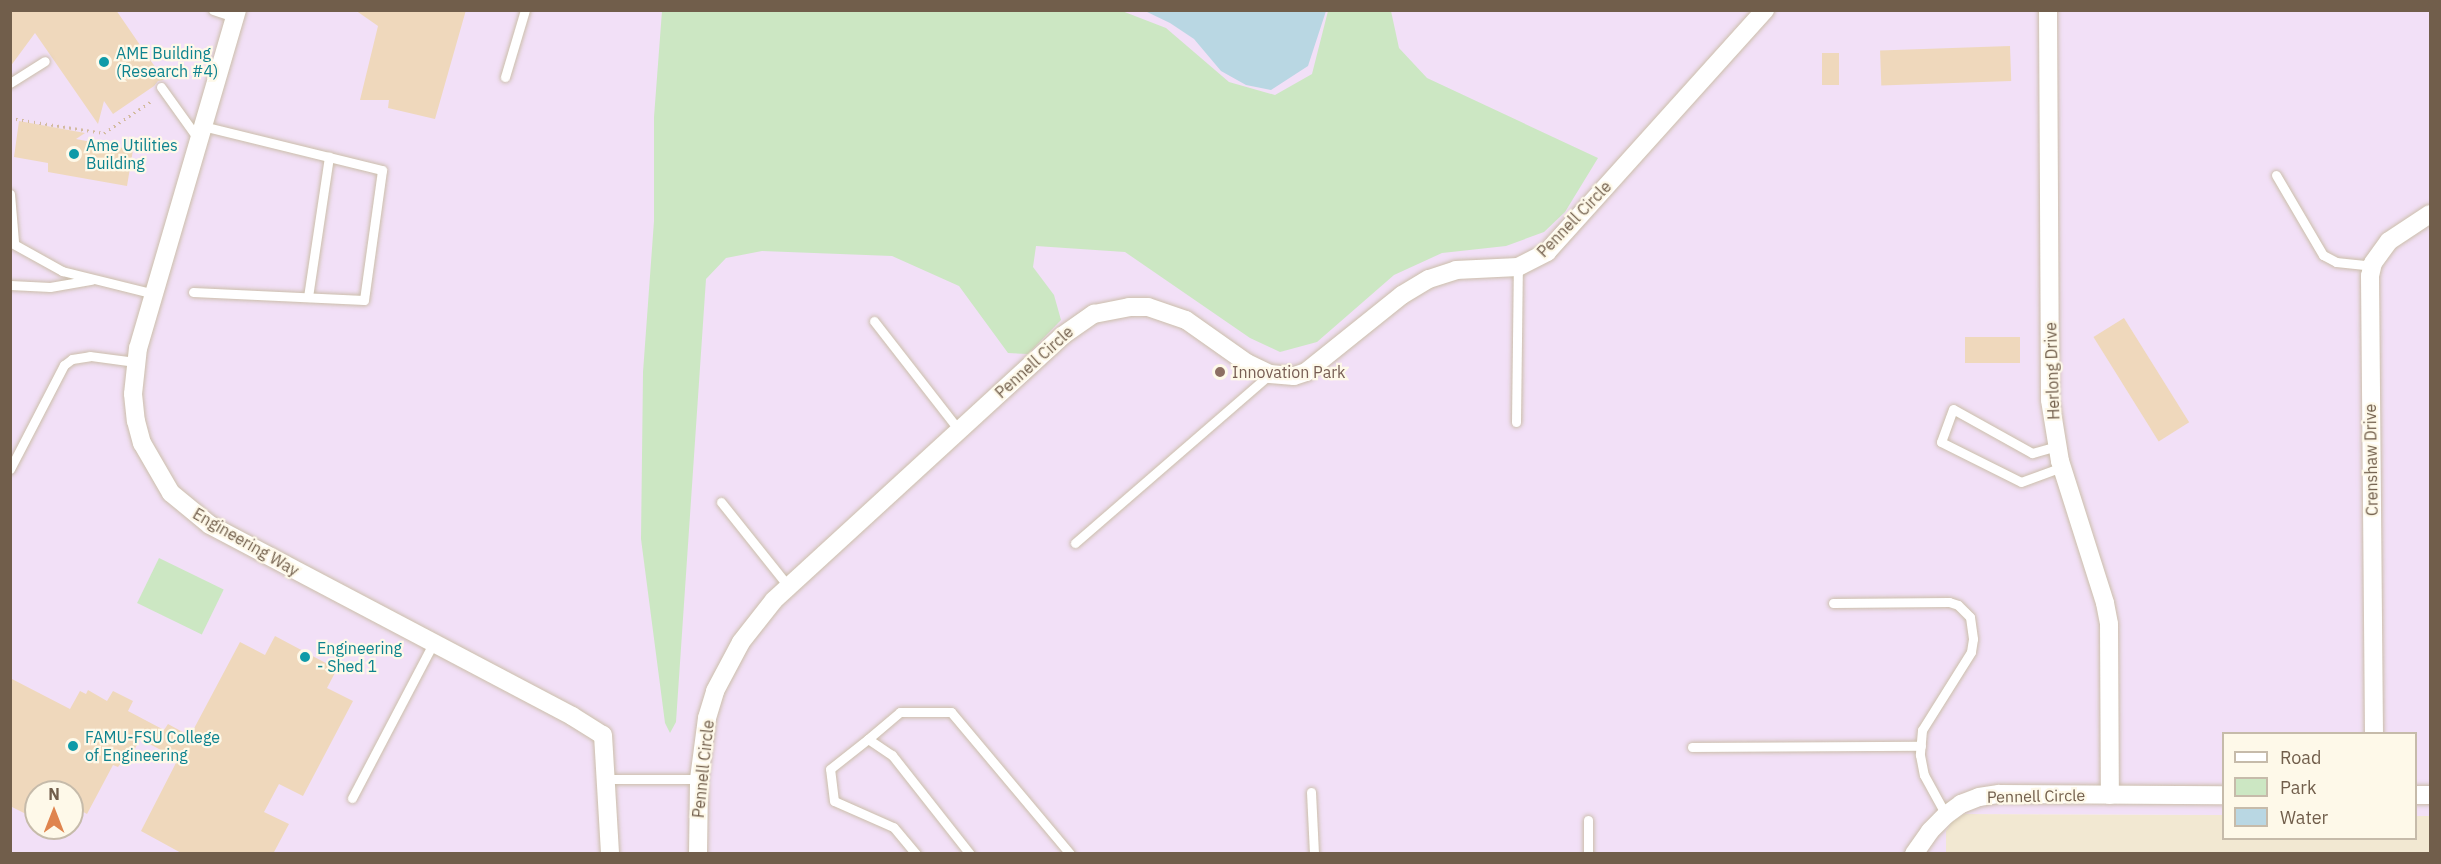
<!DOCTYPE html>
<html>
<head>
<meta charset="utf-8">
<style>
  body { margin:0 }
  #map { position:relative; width:2441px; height:864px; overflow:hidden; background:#fbf5e3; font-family:"IBM Plex Sans",sans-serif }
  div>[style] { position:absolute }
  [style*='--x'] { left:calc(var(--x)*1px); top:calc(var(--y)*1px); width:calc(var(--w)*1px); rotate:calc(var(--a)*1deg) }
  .residential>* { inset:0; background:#f2e8d2 }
  .education>* { inset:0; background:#f2e0f7 }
  .green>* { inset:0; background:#cce7c3; transform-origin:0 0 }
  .water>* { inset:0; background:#b9d7e3 }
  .building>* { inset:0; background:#efd8bc; transform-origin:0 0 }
  .path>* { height:3px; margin-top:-1.5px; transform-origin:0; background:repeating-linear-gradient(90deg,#d3bba0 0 1.5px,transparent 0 6px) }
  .roads { filter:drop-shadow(0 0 2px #cbbeaa) drop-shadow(0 0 2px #cbbeaa) }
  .lane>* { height:9px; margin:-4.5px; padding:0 4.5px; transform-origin:4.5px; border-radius:4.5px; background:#fff }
  .street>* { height:18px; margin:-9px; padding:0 9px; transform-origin:9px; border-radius:9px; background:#fff }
  .dots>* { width:16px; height:16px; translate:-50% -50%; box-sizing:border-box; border:3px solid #fef9e9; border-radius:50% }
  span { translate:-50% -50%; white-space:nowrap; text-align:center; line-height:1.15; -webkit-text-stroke:4.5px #fef9e9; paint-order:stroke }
  .culture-label { font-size:16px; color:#0d838f }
  .left { translate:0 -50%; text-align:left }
  .street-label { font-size:16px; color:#715e4b }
  .education-label { font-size:16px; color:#785e54 }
  .frame { position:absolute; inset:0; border:12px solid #715e4b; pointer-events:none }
  .legend { position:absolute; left:2222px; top:732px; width:195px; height:108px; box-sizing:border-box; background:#fef9e9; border:2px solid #c6bbaa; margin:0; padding:8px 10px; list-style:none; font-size:18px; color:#715e4b }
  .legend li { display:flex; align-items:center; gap:12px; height:30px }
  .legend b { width:30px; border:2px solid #c6bbaa }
  .north { position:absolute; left:24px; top:780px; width:60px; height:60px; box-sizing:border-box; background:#fef9e9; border:2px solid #c6bbaa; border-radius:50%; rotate:0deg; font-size:16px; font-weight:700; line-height:24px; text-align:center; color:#715e4b }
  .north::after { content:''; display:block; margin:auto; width:21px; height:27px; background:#df844e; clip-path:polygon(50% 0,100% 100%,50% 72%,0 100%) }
</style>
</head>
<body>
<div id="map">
  <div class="residential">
    <div style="clip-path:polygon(1964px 814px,2223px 815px,2224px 838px,2416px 838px,2416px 816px,2430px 816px,2430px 853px,1946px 854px,1946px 831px,1952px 822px)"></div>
  </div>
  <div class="education">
    <div style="clip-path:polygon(evenodd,10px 11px,2430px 11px,2430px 816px,2416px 816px,2416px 734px,2224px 734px,2223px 815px,1964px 814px,1952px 822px,1946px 831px,1946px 853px,11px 853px,10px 11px,36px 792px,72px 792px,72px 828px,36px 828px,36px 792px)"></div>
  </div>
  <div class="green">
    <div style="clip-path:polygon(662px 11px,1122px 11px,1166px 28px,1229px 82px,1275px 95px,1312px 74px,1328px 11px,1391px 11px,1399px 48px,1427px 78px,1598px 158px,1565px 212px,1544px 232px,1506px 246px,1442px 253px,1394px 275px,1317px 342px,1280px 352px,1250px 338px,1125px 252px,1036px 246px,1033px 267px,1054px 295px,1061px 320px,1028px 354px,1008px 353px,959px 286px,892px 256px,762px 251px,726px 258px,706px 279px,676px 722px,670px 733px,665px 723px,641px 539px,643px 372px,654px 221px,654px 117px)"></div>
    <div style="left:159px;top:558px;width:72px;height:50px;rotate:26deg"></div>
  </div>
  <div class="water">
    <div style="clip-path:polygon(1145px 11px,1326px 11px,1308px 66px,1271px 90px,1246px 85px,1221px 71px,1194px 39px,1170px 23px)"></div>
  </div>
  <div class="building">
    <div style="clip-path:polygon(10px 10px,116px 10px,164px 80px,158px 81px,154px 86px,113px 114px,104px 101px,98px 124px,35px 33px,10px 67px)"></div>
    <div style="clip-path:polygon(355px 10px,466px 10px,435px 119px,388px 108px,389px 100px,360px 100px,378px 26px)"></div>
    <div style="left:2010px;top:46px;width:35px;height:130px;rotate:88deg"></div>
    <div style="left:1822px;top:53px;width:17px;height:32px"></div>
    <div style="clip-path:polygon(19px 121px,85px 133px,76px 139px,133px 150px,127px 186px,48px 172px,48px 163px,14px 157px)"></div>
    <div style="left:2124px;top:318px;width:123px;height:36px;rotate:58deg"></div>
    <div style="left:1965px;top:337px;width:55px;height:26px"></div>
    <div style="clip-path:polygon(275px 636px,337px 669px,327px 688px,353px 701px,303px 796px,279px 784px,264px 812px,289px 824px,273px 854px,183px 854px,141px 831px,178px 759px,140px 739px,126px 766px,121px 763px,118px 767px,113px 765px,87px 814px,72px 806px,72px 792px,36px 792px,36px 819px,10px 806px,10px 678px,70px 709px,80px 691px,86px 694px,88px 690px,107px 701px,113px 691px,133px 701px,128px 711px,164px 730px,168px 724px,190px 736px,240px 642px,265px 655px)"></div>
  </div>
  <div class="path">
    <div style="--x:10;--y:118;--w:95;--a:9.1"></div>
    <div style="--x:104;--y:133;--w:59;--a:-34"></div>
  </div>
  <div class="roads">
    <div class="lane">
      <div style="--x:213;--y:10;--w:23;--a:18"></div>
      <div style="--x:505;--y:77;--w:70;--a:-73.4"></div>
      <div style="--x:10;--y:83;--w:41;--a:-32.2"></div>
      <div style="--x:161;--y:87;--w:65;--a:54.4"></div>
      <div style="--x:2276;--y:175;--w:93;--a:59.6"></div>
      <div style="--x:2323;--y:255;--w:15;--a:28"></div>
      <div style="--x:2336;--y:262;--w:36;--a:6"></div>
      <div style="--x:10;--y:194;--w:48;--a:85.2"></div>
      <div style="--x:10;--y:242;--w:60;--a:29.1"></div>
      <div style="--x:62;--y:271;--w:95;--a:14"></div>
      <div style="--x:10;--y:285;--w:40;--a:2.9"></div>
      <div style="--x:50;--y:287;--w:42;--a:-9.7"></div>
      <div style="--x:193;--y:292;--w:171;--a:2.7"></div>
      <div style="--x:364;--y:300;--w:131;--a:-82.1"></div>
      <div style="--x:382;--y:170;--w:184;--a:-166.2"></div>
      <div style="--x:308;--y:297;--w:142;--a:-81.5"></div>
      <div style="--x:874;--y:321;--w:138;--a:52.1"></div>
      <div style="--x:1516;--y:422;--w:155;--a:-89.3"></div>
      <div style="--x:2057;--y:446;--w:26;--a:164"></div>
      <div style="--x:2032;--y:453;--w:90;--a:-150.9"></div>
      <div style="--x:1953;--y:409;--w:35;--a:110"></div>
      <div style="--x:1941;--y:442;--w:89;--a:26.6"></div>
      <div style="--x:2021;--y:482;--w:44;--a:-20.1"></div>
      <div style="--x:10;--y:469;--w:117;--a:-62.6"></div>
      <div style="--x:64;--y:365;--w:10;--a:-37"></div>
      <div style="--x:72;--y:359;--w:18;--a:-9"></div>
      <div style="--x:90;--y:356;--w:45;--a:7.6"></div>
      <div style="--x:721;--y:502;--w:107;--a:51.4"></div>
      <div style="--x:1075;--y:543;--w:258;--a:-40.9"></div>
      <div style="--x:1833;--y:603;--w:116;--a:-0.5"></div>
      <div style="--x:1949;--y:602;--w:9;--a:18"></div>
      <div style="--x:1958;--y:605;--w:17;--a:45"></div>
      <div style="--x:1970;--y:617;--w:22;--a:82"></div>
      <div style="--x:1973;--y:639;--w:13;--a:99"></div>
      <div style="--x:1971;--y:652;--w:92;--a:122.1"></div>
      <div style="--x:1922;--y:730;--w:25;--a:95"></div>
      <div style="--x:1920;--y:755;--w:20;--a:79"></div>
      <div style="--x:1924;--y:775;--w:46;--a:61.2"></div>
      <div style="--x:868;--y:739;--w:42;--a:-40.2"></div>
      <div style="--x:900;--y:712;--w:51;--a:0"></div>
      <div style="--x:951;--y:712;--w:185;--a:50"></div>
      <div style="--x:1692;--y:747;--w:229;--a:-0.3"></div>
      <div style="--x:607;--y:779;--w:92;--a:0"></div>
      <div style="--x:1311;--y:792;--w:62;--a:87.2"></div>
      <div style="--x:352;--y:798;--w:174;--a:-62.3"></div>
      <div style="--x:916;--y:854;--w:35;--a:-130"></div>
      <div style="--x:893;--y:827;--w:64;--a:-156.2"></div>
      <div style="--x:834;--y:801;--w:32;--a:-97"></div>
      <div style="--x:830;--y:769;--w:48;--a:-38.3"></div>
      <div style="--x:868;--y:739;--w:29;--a:34"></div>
      <div style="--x:892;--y:755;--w:126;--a:51.8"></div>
      <div style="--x:1588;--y:854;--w:34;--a:-90"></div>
    </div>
    <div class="street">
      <div style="--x:237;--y:10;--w:352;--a:106.3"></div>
      <div style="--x:138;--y:348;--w:46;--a:96.2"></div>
      <div style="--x:133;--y:394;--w:27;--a:84"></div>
      <div style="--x:136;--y:421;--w:23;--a:75"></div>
      <div style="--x:142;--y:443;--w:58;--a:59.9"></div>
      <div style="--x:171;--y:493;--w:50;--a:39.4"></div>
      <div style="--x:210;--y:525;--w:409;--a:27.8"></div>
      <div style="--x:572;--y:716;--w:36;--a:32"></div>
      <div style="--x:603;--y:735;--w:119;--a:86.6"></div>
      <div style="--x:2048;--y:10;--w:390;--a:89.7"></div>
      <div style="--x:2050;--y:400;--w:62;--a:80.7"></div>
      <div style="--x:2060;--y:461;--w:149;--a:72.4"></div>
      <div style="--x:2105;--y:603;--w:21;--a:79"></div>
      <div style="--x:2109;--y:624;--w:171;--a:89.7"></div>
      <div style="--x:2374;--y:734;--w:458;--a:-90.5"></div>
      <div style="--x:2370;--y:276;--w:13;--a:-77"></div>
      <div style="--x:2373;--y:263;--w:27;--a:-54"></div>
      <div style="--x:2389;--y:241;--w:49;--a:-33.4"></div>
      <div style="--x:2416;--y:795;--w:14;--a:0"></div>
      <div style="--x:698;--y:854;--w:75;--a:-89.2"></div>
      <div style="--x:699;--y:779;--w:62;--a:-82.5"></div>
      <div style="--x:707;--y:718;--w:28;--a:-73"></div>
      <div style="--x:715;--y:691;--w:55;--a:-62"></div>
      <div style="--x:741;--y:642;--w:53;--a:-51.8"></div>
      <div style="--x:774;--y:600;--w:391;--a:-42.5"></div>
      <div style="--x:1062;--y:336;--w:39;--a:-35"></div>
      <div style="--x:1094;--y:314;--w:36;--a:-11"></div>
      <div style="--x:1129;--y:307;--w:19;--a:0"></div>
      <div style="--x:1148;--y:307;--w:40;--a:18.9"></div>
      <div style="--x:1186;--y:320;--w:75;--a:35.2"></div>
      <div style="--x:1247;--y:363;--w:25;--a:26"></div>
      <div style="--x:1270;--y:374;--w:24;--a:5"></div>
      <div style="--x:1294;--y:376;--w:13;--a:-18"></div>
      <div style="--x:1306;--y:372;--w:123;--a:-38.7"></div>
      <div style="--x:1402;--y:295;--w:31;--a:-31"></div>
      <div style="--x:1429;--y:279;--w:28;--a:-18"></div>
      <div style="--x:1456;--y:270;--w:62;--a:-2.8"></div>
      <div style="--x:1518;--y:267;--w:33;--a:-27"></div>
      <div style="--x:1547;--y:252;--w:326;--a:-48"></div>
      <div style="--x:1914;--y:854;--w:28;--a:-55"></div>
      <div style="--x:1930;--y:831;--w:23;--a:-45"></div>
      <div style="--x:1946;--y:815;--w:19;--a:-36"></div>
      <div style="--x:1961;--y:804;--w:19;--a:-21"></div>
      <div style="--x:1979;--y:797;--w:20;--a:-9"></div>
      <div style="--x:1999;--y:794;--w:225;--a:0.3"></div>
    </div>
  </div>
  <div class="dots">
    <div style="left:104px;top:62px;background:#0f9aa8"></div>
    <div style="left:74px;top:154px;background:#0f9aa8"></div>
    <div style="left:1220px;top:372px;background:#8d6e63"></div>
    <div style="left:305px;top:657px;background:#0f9aa8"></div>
    <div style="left:73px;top:746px;background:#0f9aa8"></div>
  </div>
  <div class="culture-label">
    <span class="left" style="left:116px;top:62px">AME Building<br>(Research #4)</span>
    <span class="left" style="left:86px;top:154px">Ame Utilities<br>Building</span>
    <span class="left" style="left:317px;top:657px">Engineering<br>- Shed 1</span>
    <span class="left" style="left:85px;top:746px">FAMU-FSU College<br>of Engineering</span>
  </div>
  <div class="street-label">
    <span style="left:1574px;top:219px;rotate:-46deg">Pennell Circle</span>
    <span style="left:1034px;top:362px;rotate:-42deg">Pennell Circle</span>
    <span style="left:2052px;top:371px;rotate:-92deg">Herlong Drive</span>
    <span style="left:2371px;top:460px;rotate:-91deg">Crenshaw Drive</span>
    <span style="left:246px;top:542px;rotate:30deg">Engineering Way</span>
    <span style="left:703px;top:769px;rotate:-84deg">Pennell Circle</span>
    <span style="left:2036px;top:796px;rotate:-1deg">Pennell Circle</span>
  </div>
  <div class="education-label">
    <span class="left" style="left:1232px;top:372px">Innovation Park</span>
  </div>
  <div class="frame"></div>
  <ul class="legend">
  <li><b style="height:8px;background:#fff"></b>Road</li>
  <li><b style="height:16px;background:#cce7c3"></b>Park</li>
  <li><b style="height:16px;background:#b9d7e3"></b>Water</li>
  </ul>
  <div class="north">N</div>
</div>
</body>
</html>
